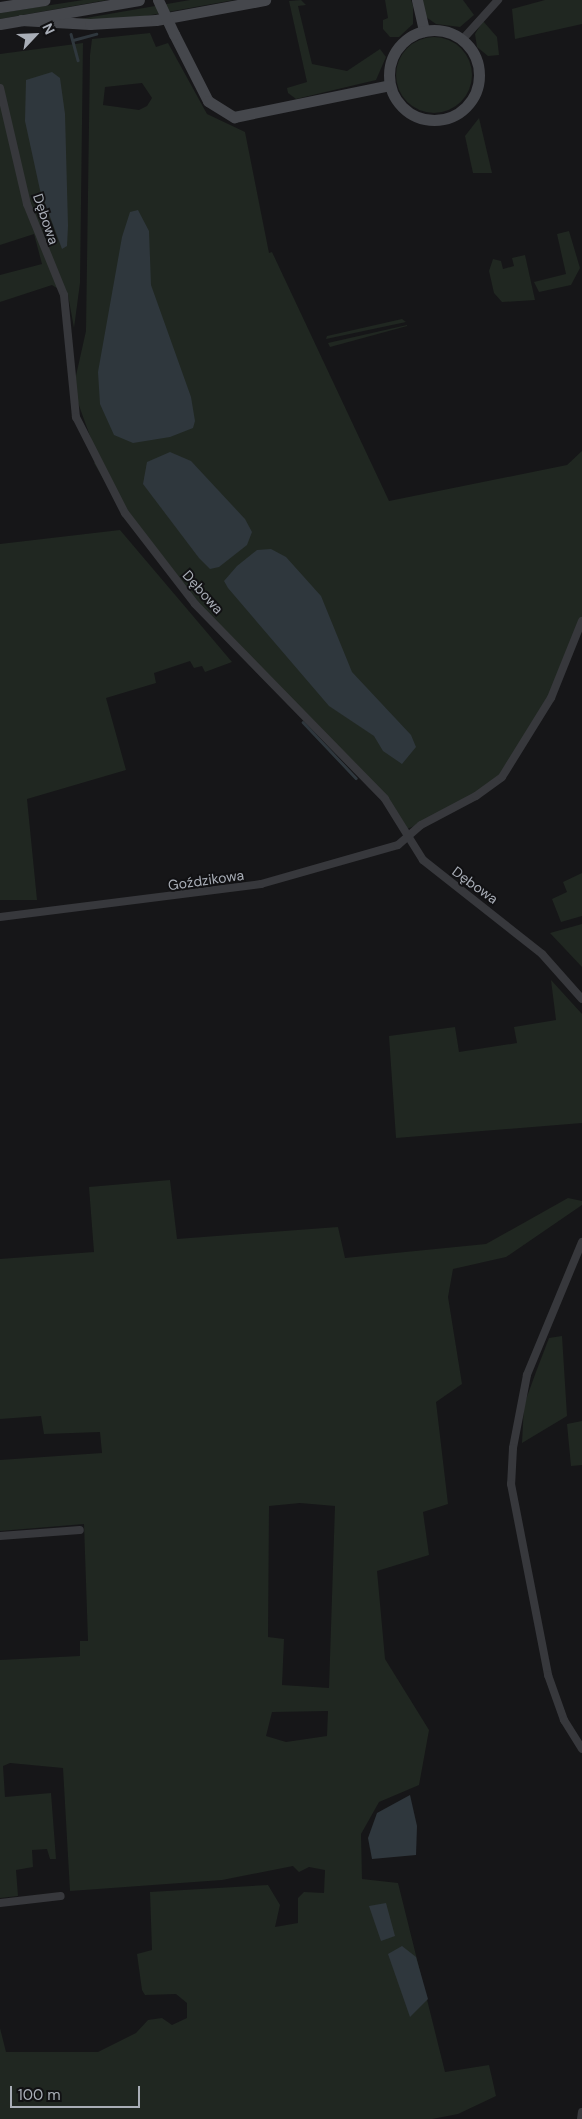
<!DOCTYPE html>
<html>
<head>
<meta charset="utf-8">
<style>
  body { margin:0 }
  #map { position:relative; width:582px; height:2119px; overflow:hidden; background:#161618; font-family:"DM Sans",sans-serif }
  div>[style] { position:absolute }
  [style*='--x'] { left:calc(var(--x)*1px); top:calc(var(--y)*1px); width:calc(var(--w)*1px); rotate:calc(var(--a)*1deg) }
  .green>* { inset:0; background:#202721 }
  .round { border-radius:50% }
  .water>* { inset:0; background:#2f373d }
  .stream>* { height:2.5px; margin:-1.25px; padding:0 1.25px; transform-origin:1.25px; border-radius:1.25px; background:#2f373d }
  .street>* { height:8px; margin:-4px; padding:0 4px; transform-origin:4px; border-radius:4px; background:#37383c }
  .secondary>* { height:11px; margin:-5.5px; padding:0 5.5px; transform-origin:5.5px; border-radius:5.5px; background:#45474c }
  .secondary>.ring { margin:-5.5px; padding:0; box-sizing:content-box; background:none; border:11px solid #45474c; border-radius:50% }
  .secondary-bridge>* { height:11px; margin:-5.5px; padding:0 5.5px; transform-origin:5.5px; border-radius:5.5px; background:#45474c }
  span { translate:-50% -50%; white-space:nowrap; text-align:center; line-height:1.15; -webkit-text-stroke:4px #111113; paint-order:stroke }
  .street-label { font-size:14px; color:#a9aeb7 }
  .north { position:absolute; left:10px; top:10px; width:50px; height:50px; -webkit-text-stroke:4px #111113; paint-order:stroke; rotate:65deg; font-size:14px; font-weight:700; line-height:20px; text-align:center; color:#a9aeb7 }
  .north::after { content:''; display:block; margin:auto; width:18px; height:22px; background:#a9aeb7; clip-path:polygon(50% 0,100% 100%,50% 72%,0 100%) }
  .scale { position:absolute; left:10px; top:2086px; width:130px; height:22px; box-sizing:border-box; border:2px solid #a9aeb7; border-top:0; padding-left:6px; font-size:15px; line-height:18px; white-space:nowrap; color:#a9aeb7; -webkit-text-stroke:4px #111113; paint-order:stroke }
</style>
</head>
<body>
<div id="map">
  <div class="green">
    <div style="clip-path:polygon(83px 0,107px 0,0 19px,0 13px)"></div>
    <div style="clip-path:polygon(190px 0,234px 0,129px 19px,74px 20px)"></div>
    <div style="clip-path:polygon(301px 0,306px 5px,298px 6px,312px 64px,347px 71px,380px 49px,386px 57px,376px 80px,296px 99px,288px 93px,287px 88px,307px 82px,289px 1px)"></div>
    <div style="clip-path:polygon(385px 0,411px 0,413px 6px,413px 24px,399px 37px,390px 37px,383px 29px,383px 20px,388px 18px)"></div>
    <div style="clip-path:polygon(422px 0,463px 0,474px 15px,460px 27px,436px 24px,426px 17px)"></div>
    <div style="clip-path:polygon(545px 0,582px 0,582px 24px,515px 39px,512px 9px)"></div>
    <div style="clip-path:polygon(483px 21px,497px 37px,499px 55px,488px 56px,477px 47px,475px 34px)"></div>
    <div style="clip-path:polygon(evenodd,150px 33px,156px 47px,168px 43px,207px 114px,245px 132px,269px 253px,272px 252px,389px 501px,567px 465px,582px 451px,582px 621px,551px 698px,502px 777px,446px 813px,407px 829px,390px 805px,203px 611px,135px 532px,94px 463px,98px 458px,73px 389px,86px 331px,90px 55px,92px 39px,150px 33px,142px 83px,152px 98px,147px 106px,139px 110px,103px 105px,105px 87px,142px 83px)"></div>
    <div class="round" style="left:396px;top:37px;width:76px;height:76px"></div>
    <div style="clip-path:polygon(83px 43px,80px 283px,74px 328px,68px 295px,52px 285px,0 302px,0 275px,42px 264px,34px 234px,0 245px,0 54px)"></div>
    <div style="clip-path:polygon(479px 118px,492px 173px,473px 173px,465px 136px)"></div>
    <div style="clip-path:polygon(569px 231px,580px 268px,571px 285px,539px 292px,534px 282px,566px 274px,557px 234px)"></div>
    <div style="clip-path:polygon(525px 255px,535px 300px,502px 302px,494px 293px,489px 271px,493px 259px,501px 261px,503px 269px,514px 266px,512px 258px)"></div>
    <div style="clip-path:polygon(402px 319px,406px 322px,326px 339px,327px 336px)"></div>
    <div style="clip-path:polygon(407px 326px,330px 347px,328px 343px,407px 325px)"></div>
    <div style="clip-path:polygon(120px 530px,232px 662px,205px 672px,202px 666px,194px 668px,190px 661px,154px 673px,156px 683px,106px 698px,126px 770px,27px 799px,37px 900px,0 900px,0 544px)"></div>
    <div style="clip-path:polygon(582px 873px,582px 916px,561px 922px,552px 899px,567px 892px,563px 882px)"></div>
    <div style="clip-path:polygon(582px 924px,582px 967px,550px 933px)"></div>
    <div style="clip-path:polygon(551px 980px,582px 1014px,582px 1123px,396px 1138px,389px 1036px,455px 1027px,459px 1052px,517px 1043px,514px 1027px,556px 1020px)"></div>
    <div style="clip-path:polygon(evenodd,170px 1180px,177px 1239px,338px 1227px,345px 1258px,486px 1244px,568px 1198px,582px 1201px,582px 1205px,506px 1257px,453px 1269px,448px 1297px,462px 1384px,436px 1402px,448px 1504px,423px 1512px,429px 1555px,377px 1571px,385px 1659px,429px 1730px,419px 1785px,379px 1802px,361px 1834px,362px 1879px,398px 1883px,445px 2072px,489px 2065px,496px 2096px,458px 2114px,432px 2119px,0 2119px,0 2028px,6px 2052px,98px 2052px,136px 2033px,148px 2020px,162px 2018px,172px 2025px,187px 2018px,187px 2003px,176px 1994px,145px 1995px,142px 1990px,137px 1954px,152px 1950px,150px 1892px,268px 1885px,280px 1905px,275px 1927px,298px 1923px,298px 1898px,304px 1892px,324px 1893px,325px 1870px,309px 1867px,299px 1872px,293px 1866px,222px 1880px,70px 1891px,63px 1768px,10px 1763px,3px 1766px,5px 1797px,51px 1793px,56px 1859px,50px 1859px,47px 1849px,32px 1850px,33px 1867px,16px 1870px,18px 1896px,0 1898px,0 1660px,80px 1656px,80px 1641px,88px 1641px,84px 1524px,0 1531px,0 1460px,102px 1453px,100px 1432px,44px 1434px,41px 1416px,0 1419px,0 1259px,94px 1252px,89px 1187px,170px 1180px,300px 1503px,335px 1506px,329px 1688px,282px 1685px,284px 1639px,268px 1637px,269px 1506px,300px 1503px,170px 1180px,328px 1711px,327px 1736px,286px 1742px,266px 1736px,272px 1712px,328px 1711px)"></div>
    <div style="clip-path:polygon(562px 1336px,567px 1416px,522px 1443px,524px 1405px,536px 1372px,549px 1338px)"></div>
    <div style="clip-path:polygon(582px 1421px,582px 1465px,571px 1466px,567px 1424px)"></div>
  </div>
  <div class="water">
    <div style="clip-path:polygon(52px 72px,60px 78px,65px 114px,68px 226px,67px 246px,62px 249px,40px 190px,25px 121px,26px 80px)"></div>
    <div style="clip-path:polygon(138px 210px,149px 231px,151px 285px,191px 397px,195px 421px,193px 428px,170px 437px,133px 443px,114px 435px,100px 404px,98px 372px,122px 237px,130px 212px)"></div>
    <div style="clip-path:polygon(170px 452px,191px 461px,245px 519px,252px 532px,247px 545px,219px 567px,210px 569px,199px 558px,143px 484px,147px 462px)"></div>
    <div style="clip-path:polygon(271px 549px,286px 557px,321px 596px,352px 672px,411px 735px,416px 747px,402px 764px,383px 751px,374px 736px,329px 706px,228px 588px,224px 581px,237px 566px,257px 550px)"></div>
    <div style="clip-path:polygon(410px 1795px,417px 1826px,416px 1855px,372px 1859px,368px 1838px,377px 1813px)"></div>
    <div style="clip-path:polygon(386px 1903px,395px 1936px,381px 1941px,369px 1906px)"></div>
    <div style="clip-path:polygon(402px 1946px,416px 1957px,428px 1999px,410px 2017px,388px 1954px)"></div>
  </div>
  <div class="stream">
    <div style="--x:71;--y:34;--w:27;--a:75"></div>
    <div style="--x:73;--y:40;--w:24;--a:-15"></div>
    <div style="--x:303;--y:722;--w:77;--a:46.6"></div>
  </div>
  <div class="street">
    <div style="--x:462;--y:40;--w:54;--a:-48"></div>
    <div style="--x:0;--y:88;--w:119;--a:76.9"></div>
    <div style="--x:27;--y:204;--w:98;--a:67.9"></div>
    <div style="--x:64;--y:295;--w:123;--a:84.4"></div>
    <div style="--x:76;--y:417;--w:108;--a:63"></div>
    <div style="--x:125;--y:513;--w:115;--a:52.4"></div>
    <div style="--x:195;--y:604;--w:272;--a:45.7"></div>
    <div style="--x:385;--y:799;--w:72;--a:58.1"></div>
    <div style="--x:423;--y:860;--w:152;--a:38.3"></div>
    <div style="--x:542;--y:954;--w:60;--a:48.4"></div>
    <div style="--x:0;--y:917;--w:263;--a:-7.2"></div>
    <div style="--x:261;--y:884;--w:142;--a:-15.9"></div>
    <div style="--x:398;--y:845;--w:30;--a:-41"></div>
    <div style="--x:421;--y:825;--w:62;--a:-27.8"></div>
    <div style="--x:476;--y:796;--w:32;--a:-36"></div>
    <div style="--x:502;--y:777;--w:93;--a:-58.2"></div>
    <div style="--x:551;--y:698;--w:83;--a:-68.1"></div>
    <div style="--x:582;--y:1242;--w:144;--a:112.5"></div>
    <div style="--x:527;--y:1375;--w:74;--a:100.9"></div>
    <div style="--x:513;--y:1448;--w:36;--a:93"></div>
    <div style="--x:511;--y:1484;--w:195;--a:79"></div>
    <div style="--x:548;--y:1675;--w:48;--a:70.4"></div>
    <div style="--x:564;--y:1720;--w:34;--a:58"></div>
    <div style="--x:0;--y:1536;--w:80;--a:-4.3"></div>
    <div style="--x:0;--y:1903;--w:61;--a:-6.5"></div>
    <div style="--x:581;--y:2119;--w:7;--a:-82"></div>
  </div>
  <div class="secondary">
    <div style="--x:417;--y:0;--w:32;--a:77"></div>
    <div style="--x:0;--y:7;--w:45;--a:-9"></div>
    <div style="--x:21;--y:20;--w:69;--a:3.3"></div>
    <div style="--x:90;--y:24;--w:66;--a:-3.5"></div>
    <div style="--x:156;--y:20;--w:111;--a:-10.4"></div>
    <div style="--x:0;--y:24;--w:141;--a:-9.8"></div>
    <div class="ring" style="left:389px;top:30px;width:79px;height:79px"></div>
    <div style="--x:174;--y:34;--w:75;--a:63.1"></div>
    <div style="--x:208;--y:101;--w:31;--a:32"></div>
    <div style="--x:234;--y:117;--w:159;--a:-11.6"></div>
  </div>
  <div class="secondary-bridge">
    <div style="--x:158;--y:0;--w:38;--a:65"></div>
  </div>
  <div class="street-label">
    <span style="left:46px;top:219px;rotate:71deg">Dębowa</span>
    <span style="left:203px;top:592px;rotate:48deg">Dębowa</span>
    <span style="left:206px;top:880px;rotate:-8deg">Goździkowa</span>
    <span style="left:475px;top:885px;rotate:36deg">Dębowa</span>
  </div>
  <div class="north">N</div>
  <div class="scale">100 m</div>
</div>
</body>
</html>
